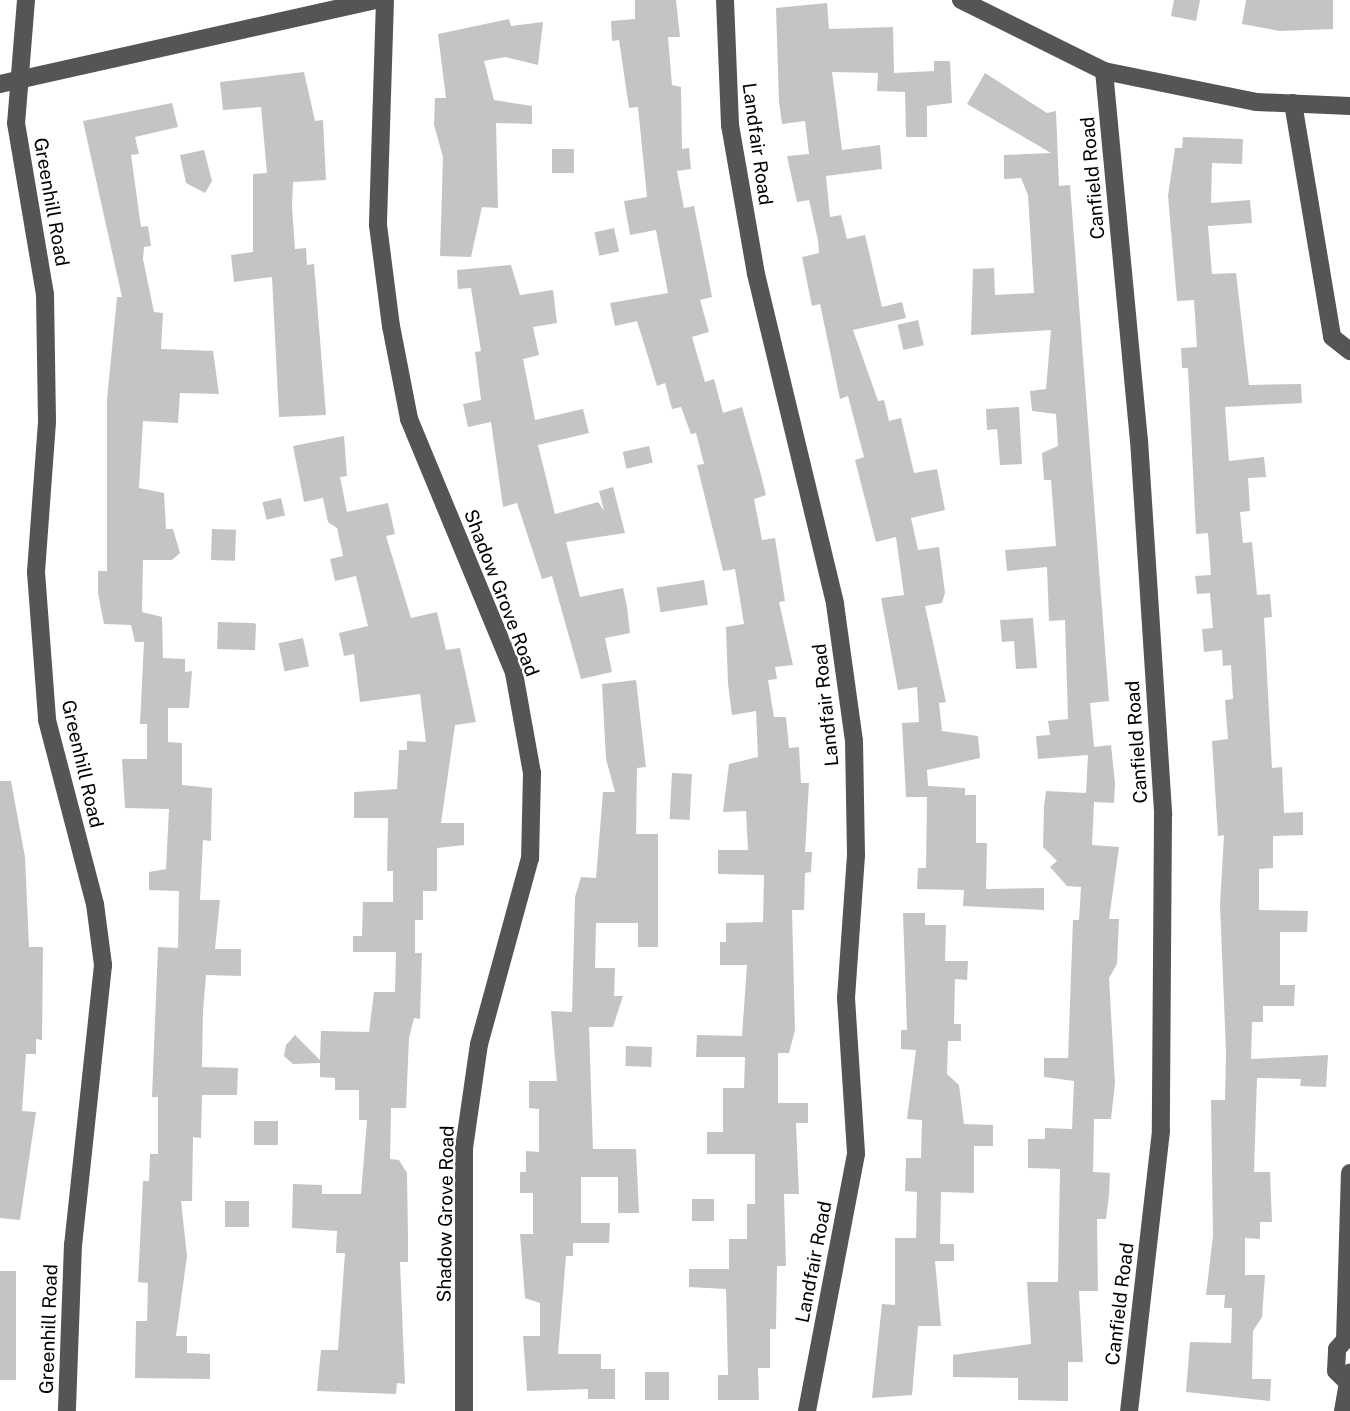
<!DOCTYPE html>
<html>
<head>
<meta charset="utf-8">
<style>
  body { margin:0 }
  #map { position:relative; width:1350px; height:1411px; overflow:hidden; background:#fff; font-family:"Public Sans",sans-serif }
  div>[style] { position:absolute }
  [style*='--x'] { left:calc(var(--x)*1px); top:calc(var(--y)*1px); width:calc(var(--w)*1px); rotate:calc(var(--a)*1deg) }
  .building>* { inset:0; background:#c4c4c4; transform-origin:0 0 }
  .minor>* { height:18px; margin:-9px; padding:0 9px; transform-origin:9px; border-radius:9px; background:#555 }
  span { translate:-50% -50%; white-space:nowrap; text-align:center; line-height:1.15; -webkit-text-stroke:5px #fff; paint-order:stroke }
  .street-label { font-size:19px; color:#000 }
</style>
</head>
<body>
<div id="map">
  <div class="building">
    <div style="clip-path:polygon(635px 0,676px 0,680px 37px,668px 37px,672px 85px,681px 87px,682px 149px,689px 148px,691px 169px,677px 171px,684px 208px,694px 206px,712px 297px,700px 300px,709px 332px,692px 337px,705px 382px,714px 379px,723px 413px,742px 407px,761px 475px,766px 495px,754px 499px,762px 540px,775px 538px,785px 601px,779px 602px,793px 665px,775px 667px,777px 679px,768px 680px,774px 717px,786px 717px,789px 748px,799px 747px,801px 783px,809px 783px,805px 852px,812px 852px,811px 872px,805px 873px,804px 910px,792px 910px,795px 1030px,789px 1053px,778px 1053px,778px 1103px,808px 1103px,808px 1123px,796px 1123px,799px 1194px,784px 1194px,786px 1266px,777px 1266px,776px 1329px,770px 1329px,770px 1368px,758px 1368px,759px 1400px,718px 1400px,718px 1375px,728px 1375px,726px 1289px,689px 1287px,689px 1269px,729px 1269px,729px 1239px,747px 1239px,747px 1204px,755px 1204px,755px 1154px,707px 1154px,707px 1132px,723px 1132px,723px 1088px,744px 1088px,745px 1057px,696px 1057px,697px 1035px,742px 1036px,747px 965px,720px 965px,720px 942px,726px 942px,726px 923px,763px 922px,764px 875px,718px 874px,718px 850px,748px 850px,746px 811px,723px 812px,729px 764px,758px 757px,756px 711px,732px 715px,728px 684px,726px 627px,744px 624px,735px 569px,723px 571px,697px 465px,704px 464px,696px 433px,691px 434px,681px 407px,672px 409px,665px 383px,657px 386px,637px 321px,615px 326px,610px 303px,668px 293px,656px 230px,630px 235px,624px 201px,647px 197px,638px 107px,629px 108px,619px 40px,612px 41px,611px 21px,635px 19px)"></div>
    <div style="clip-path:polygon(1174px 0,1200px 0,1196px 21px,1171px 16px)"></div>
    <div style="clip-path:polygon(1246px 0,1333px 0,1333px 29px,1280px 31px,1242px 24px)"></div>
    <div style="clip-path:polygon(827px 3px,829px 29px,893px 27px,894px 73px,934px 71px,934px 61px,950px 61px,952px 103px,927px 106px,927px 137px,906px 137px,905px 92px,877px 91px,878px 73px,832px 72px,842px 150px,880px 145px,882px 169px,826px 176px,830px 217px,841px 215px,847px 239px,865px 235px,882px 307px,902px 302px,906px 318px,853px 330px,878px 401px,884px 400px,889px 421px,901px 418px,914px 473px,937px 469px,945px 510px,911px 518px,918px 550px,939px 547px,945px 593px,942px 603px,925px 606px,946px 702px,939px 703px,942px 731px,978px 736px,980px 758px,927px 770px,928px 786px,965px 788px,965px 795px,976px 795px,976px 843px,987px 843px,986px 889px,1044px 888px,1044px 910px,963px 906px,964px 890px,917px 889px,918px 868px,926px 868px,927px 797px,906px 797px,902px 723px,919px 722px,917px 687px,898px 690px,881px 598px,904px 595px,896px 537px,876px 542px,855px 460px,864px 457px,848px 396px,840px 399px,820px 304px,812px 306px,802px 257px,819px 253px,818px 240px,809px 200px,797px 202px,787px 156px,809px 154px,805px 121px,782px 124px,779px 102px,776px 8px)"></div>
    <div style="clip-path:polygon(509px 19px,511px 26px,543px 22px,538px 65px,505px 57px,484px 61px,494px 100px,532px 106px,532px 124px,496px 123px,498px 208px,482px 207px,471px 257px,440px 256px,443px 157px,434px 125px,435px 98px,446px 98px,438px 34px)"></div>
    <div style="clip-path:polygon(304px 72px,315px 121px,323px 120px,326px 180px,293px 182px,292px 207px,295px 249px,306px 248px,307px 265px,314px 264px,326px 415px,279px 417px,272px 277px,234px 282px,231px 255px,253px 252px,253px 174px,267px 173px,261px 107px,223px 110px,220px 82px)"></div>
    <div style="clip-path:polygon(985px 73px,1047px 113px,1056px 111px,1059px 186px,1070px 185px,1109px 701px,1090px 703px,1094px 747px,1111px 745px,1115px 783px,1114px 803px,1094px 802px,1092px 845px,1119px 847px,1109px 919px,1119px 919px,1117px 964px,1109px 978px,1115px 1083px,1111px 1119px,1094px 1119px,1093px 1172px,1110px 1173px,1109px 1195px,1106px 1219px,1097px 1219px,1098px 1291px,1079px 1291px,1083px 1362px,1068px 1362px,1068px 1401px,1018px 1400px,1018px 1378px,953px 1377px,953px 1355px,1031px 1344px,1027px 1282px,1058px 1282px,1060px 1169px,1028px 1168px,1028px 1139px,1045px 1139px,1045px 1128px,1072px 1129px,1074px 1081px,1044px 1077px,1044px 1058px,1068px 1058px,1073px 920px,1079px 920px,1081px 887px,1067px 886px,1050px 867px,1057px 861px,1043px 847px,1044px 807px,1046px 791px,1086px 793px,1088px 755px,1038px 759px,1036px 736px,1050px 735px,1048px 721px,1068px 719px,1065px 620px,1049px 621px,1047px 567px,1007px 571px,1005px 550px,1056px 546px,1051px 480px,1044px 480px,1042px 453px,1058px 446px,1056px 414px,1032px 411px,1030px 391px,1046px 389px,1051px 330px,971px 335px,973px 269px,994px 268px,995px 295px,1034px 293px,1028px 195px,1021px 178px,1004px 179px,1004px 155px,1051px 153px,967px 104px)"></div>
    <div style="clip-path:polygon(172px 103px,178px 127px,135px 137px,139px 154px,131px 155px,141px 227px,148px 226px,151px 246px,144px 247px,143px 259px,154px 312px,163px 313px,161px 349px,213px 351px,219px 394px,180px 393px,178px 423px,143px 421px,139px 488px,164px 493px,166px 529px,173px 529px,180px 553px,172px 560px,143px 560px,142px 612px,162px 617px,163px 658px,185px 659px,185px 672px,192px 671px,189px 708px,168px 708px,168px 742px,182px 743px,182px 785px,212px 788px,211px 841px,203px 840px,200px 900px,220px 900px,215px 949px,241px 949px,241px 976px,206px 975px,203px 1011px,202px 1067px,238px 1068px,237px 1095px,202px 1095px,201px 1138px,193px 1137px,192px 1201px,181px 1201px,187px 1256px,176px 1336px,187px 1336px,187px 1353px,210px 1354px,210px 1379px,135px 1378px,136px 1321px,147px 1321px,148px 1283px,138px 1282px,143px 1181px,149px 1181px,150px 1154px,158px 1154px,158px 1097px,152px 1097px,158px 947px,178px 948px,179px 891px,149px 890px,149px 872px,166px 869px,169px 809px,125px 808px,122px 759px,147px 759px,147px 724px,140px 724px,144px 642px,135px 642px,131px 625px,104px 624px,98px 593px,98px 571px,107px 571px,107px 400px,117px 297px,122px 297px,83px 121px)"></div>
    <div style="clip-path:polygon(1183px 137px,1243px 139px,1242px 164px,1212px 163px,1211px 203px,1250px 200px,1252px 223px,1208px 226px,1212px 274px,1236px 273px,1249px 385px,1301px 384px,1302px 403px,1225px 407px,1229px 461px,1264px 457px,1266px 477px,1248px 478px,1250px 511px,1240px 512px,1243px 543px,1252px 542px,1257px 595px,1270px 594px,1272px 617px,1264px 618px,1272px 768px,1282px 767px,1284px 813px,1303px 812px,1303px 835px,1273px 836px,1273px 868px,1259px 869px,1259px 910px,1308px 911px,1307px 932px,1280px 932px,1280px 985px,1295px 985px,1294px 1006px,1263px 1006px,1263px 1022px,1252px 1022px,1251px 1059px,1328px 1055px,1326px 1087px,1300px 1086px,1301px 1079px,1257px 1078px,1254px 1172px,1270px 1172px,1272px 1222px,1260px 1222px,1260px 1239px,1245px 1238px,1245px 1275px,1265px 1275px,1262px 1317px,1253px 1331px,1252px 1379px,1271px 1379px,1270px 1401px,1186px 1392px,1190px 1342px,1231px 1343px,1232px 1308px,1224px 1308px,1225px 1295px,1206px 1295px,1213px 1236px,1211px 1100px,1225px 1100px,1226px 1051px,1220px 905px,1224px 835px,1218px 836px,1212px 741px,1228px 739px,1225px 700px,1233px 699px,1231px 665px,1223px 666px,1222px 650px,1204px 652px,1202px 629px,1213px 628px,1210px 593px,1197px 594px,1195px 576px,1211px 575px,1208px 533px,1196px 534px,1188px 368px,1182px 368px,1181px 348px,1197px 347px,1194px 300px,1177px 301px,1168px 196px,1175px 148px,1182px 148px)"></div>
    <div style="left:552px;top:149px;width:22px;height:24px"></div>
    <div style="clip-path:polygon(204px 150px,212px 181px,205px 193px,186px 183px,180px 155px)"></div>
    <div style="left:614px;top:228px;width:24px;height:20px;rotate:78deg"></div>
    <div style="clip-path:polygon(511px 265px,520px 295px,553px 290px,557px 323px,533px 327px,539px 355px,523px 359px,535px 420px,583px 409px,589px 433px,538px 445px,555px 514px,598px 502px,604px 511px,599px 491px,613px 487px,625px 533px,566px 542px,580px 597px,623px 588px,627px 607px,630px 633px,605px 638px,612px 672px,581px 679px,552px 576px,542px 579px,517px 503px,503px 507px,491px 422px,468px 427px,463px 404px,481px 400px,475px 352px,481px 351px,471px 288px,458px 289px,457px 270px)"></div>
    <div style="left:918px;top:320px;width:26px;height:21px;rotate:77deg"></div>
    <div style="clip-path:polygon(1019px 407px,1022px 464px,1000px 465px,997px 429px,987px 430px,986px 409px)"></div>
    <div style="clip-path:polygon(344px 436px,347px 476px,340px 477px,347px 512px,388px 503px,395px 534px,386px 536px,411px 618px,437px 612px,446px 650px,460px 648px,476px 722px,455px 725px,441px 823px,464px 823px,464px 845px,437px 848px,437px 891px,423px 891px,423px 920px,415px 920px,415px 953px,422px 953px,420px 1019px,414px 1018px,409px 1038px,406px 1108px,391px 1108px,390px 1159px,399px 1160px,407px 1173px,408px 1236px,408px 1262px,400px 1262px,405px 1384px,397px 1383px,396px 1394px,317px 1391px,321px 1350px,338px 1350px,345px 1253px,336px 1253px,337px 1231px,292px 1228px,293px 1184px,322px 1185px,322px 1194px,361px 1194px,367px 1120px,359px 1120px,359px 1090px,335px 1090px,335px 1078px,320px 1077px,320px 1063px,293px 1064px,284px 1056px,286px 1045px,295px 1035px,320px 1060px,321px 1031px,369px 1032px,374px 992px,395px 992px,396px 952px,353px 952px,353px 936px,362px 936px,363px 902px,393px 902px,393px 871px,387px 871px,388px 818px,354px 818px,354px 792px,397px 789px,399px 750px,407px 750px,407px 741px,426px 742px,420px 694px,360px 702px,354px 654px,344px 656px,339px 633px,368px 626px,356px 576px,335px 581px,330px 559px,343px 556px,337px 528px,328px 522px,323px 498px,304px 502px,293px 446px)"></div>
    <div style="left:649px;top:446px;width:17px;height:27px;rotate:77deg"></div>
    <div style="left:281px;top:498px;width:18px;height:19px;rotate:77deg"></div>
    <div style="left:212px;top:529px;width:24px;height:31px;rotate:2deg"></div>
    <div style="left:704px;top:580px;width:25px;height:48px;rotate:81deg"></div>
    <div style="clip-path:polygon(1033px 618px,1037px 668px,1016px 669px,1014px 641px,1002px 642px,1000px 620px)"></div>
    <div style="left:218px;top:622px;width:38px;height:27px;rotate:2deg"></div>
    <div style="left:303px;top:638px;width:29px;height:25px;rotate:78deg"></div>
    <div style="clip-path:polygon(636px 680px,646px 767px,637px 768px,636px 834px,658px 834px,658px 947px,638px 947px,638px 923px,596px 923px,595px 968px,615px 968px,614px 996px,623px 996px,613px 1027px,589px 1027px,593px 1149px,636px 1149px,639px 1213px,618px 1213px,618px 1177px,581px 1177px,581px 1223px,610px 1223px,609px 1243px,573px 1243px,573px 1256px,566px 1256px,558px 1354px,601px 1354px,601px 1369px,615px 1369px,615px 1399px,588px 1399px,588px 1389px,527px 1391px,523px 1336px,540px 1336px,540px 1303px,525px 1298px,520px 1234px,533px 1234px,533px 1193px,520px 1193px,520px 1172px,526px 1172px,526px 1151px,539px 1152px,539px 1109px,529px 1108px,529px 1081px,557px 1081px,551px 1011px,572px 1012px,575px 897px,581px 877px,596px 878px,603px 792px,615px 792px,606px 759px,602px 684px)"></div>
    <div style="left:672px;top:773px;width:20px;height:46px;rotate:3deg"></div>
    <div style="clip-path:polygon(0 781px,11px 781px,25px 857px,29px 947px,43px 947px,42px 1040px,36px 1039px,36px 1054px,26px 1054px,22px 1111px,36px 1112px,20px 1220px,0 1218px)"></div>
    <div style="clip-path:polygon(903px 913px,925px 913px,925px 925px,946px 925px,945px 961px,968px 961px,967px 980px,955px 979px,954px 1024px,961px 1024px,961px 1041px,948px 1041px,947px 1074px,959px 1085px,964px 1124px,993px 1125px,993px 1146px,974px 1146px,974px 1193px,941px 1192px,940px 1244px,954px 1244px,954px 1261px,935px 1261px,941px 1326px,918px 1326px,912px 1395px,872px 1398px,882px 1304px,895px 1305px,895px 1238px,916px 1238px,917px 1192px,905px 1191px,906px 1158px,921px 1158px,922px 1120px,907px 1119px,916px 1050px,901px 1049px,901px 1030px,907px 1030px)"></div>
    <div style="left:626px;top:1046px;width:26px;height:20px;rotate:2deg"></div>
    <div style="left:254px;top:1121px;width:24px;height:24px"></div>
    <div style="left:692px;top:1199px;width:22px;height:22px"></div>
    <div style="left:225px;top:1201px;width:24px;height:26px"></div>
    <div style="left:0;top:1271px;width:16px;height:109px"></div>
    <div style="left:645px;top:1372px;width:24px;height:28px"></div>
  </div>
  <div class="minor">
    <div style="--x:26;--y:0;--w:123;--a:94.6"></div>
    <div style="--x:16;--y:123;--w:173;--a:80.4"></div>
    <div style="--x:45;--y:294;--w:128;--a:89.1"></div>
    <div style="--x:47;--y:422;--w:150;--a:94.2"></div>
    <div style="--x:36;--y:572;--w:148;--a:85.7"></div>
    <div style="--x:47;--y:720;--w:190;--a:75.4"></div>
    <div style="--x:95;--y:904;--w:62;--a:82.5"></div>
    <div style="--x:103;--y:965;--w:281;--a:96.1"></div>
    <div style="--x:73;--y:1244;--w:167;--a:92.1"></div>
    <div style="--x:385;--y:0;--w:225;--a:91.8"></div>
    <div style="--x:378;--y:225;--w:102;--a:82.7"></div>
    <div style="--x:391;--y:326;--w:95;--a:79"></div>
    <div style="--x:409;--y:419;--w:275;--a:67.5"></div>
    <div style="--x:514;--y:673;--w:102;--a:79.8"></div>
    <div style="--x:532;--y:773;--w:85;--a:91.3"></div>
    <div style="--x:530;--y:858;--w:193;--a:105.3"></div>
    <div style="--x:479;--y:1044;--w:105;--a:98.2"></div>
    <div style="--x:464;--y:1148;--w:263;--a:90"></div>
    <div style="--x:725;--y:0;--w:125;--a:87.7"></div>
    <div style="--x:730;--y:125;--w:151;--a:80.1"></div>
    <div style="--x:756;--y:274;--w:339;--a:76.5"></div>
    <div style="--x:835;--y:604;--w:138;--a:82.1"></div>
    <div style="--x:854;--y:741;--w:114;--a:89"></div>
    <div style="--x:856;--y:855;--w:143;--a:94"></div>
    <div style="--x:846;--y:998;--w:156;--a:86.3"></div>
    <div style="--x:856;--y:1154;--w:262;--a:100.8"></div>
    <div style="--x:961;--y:0;--w:160;--a:26.4"></div>
    <div style="--x:1104;--y:71;--w:156;--a:11.5"></div>
    <div style="--x:1257;--y:102;--w:93;--a:2.5"></div>
    <div style="--x:1104;--y:71;--w:371;--a:84.6"></div>
    <div style="--x:1139;--y:440;--w:376;--a:86.3"></div>
    <div style="--x:1163;--y:815;--w:316;--a:90.4"></div>
    <div style="--x:1161;--y:1131;--w:282;--a:96.5"></div>
    <div style="--x:0;--y:84;--w:385;--a:-12.6"></div>
    <div style="--x:1293;--y:103;--w:237;--a:80.5"></div>
    <div style="--x:1332;--y:337;--w:23;--a:38"></div>
    <div style="--x:1344;--y:1379;--w:11;--a:-135"></div>
    <div style="--x:1336;--y:1371;--w:22;--a:-87"></div>
    <div style="--x:1337;--y:1349;--w:12;--a:-48"></div>
    <div style="--x:1345;--y:1340;--w:167;--a:-88.3"></div>
    <div style="--x:1343;--y:1411;--w:39;--a:-80"></div>
  </div>
  <div class="street-label">
    <span style="left:757px;top:144px;rotate:82deg">Landfair Road</span>
    <span style="left:1093px;top:178px;rotate:-95deg">Canfield Road</span>
    <span style="left:51px;top:202px;rotate:80deg">Greenhill Road</span>
    <span style="left:501px;top:593px;rotate:69deg">Shadow Grove Road</span>
    <span style="left:826px;top:705px;rotate:-96deg">Landfair Road</span>
    <span style="left:1137px;top:742px;rotate:-94deg">Canfield Road</span>
    <span style="left:82px;top:764px;rotate:77deg">Greenhill Road</span>
    <span style="left:446px;top:1214px;rotate:-89deg">Shadow Grove Road</span>
    <span style="left:814px;top:1262px;rotate:-79deg">Landfair Road</span>
    <span style="left:1120px;top:1304px;rotate:-83deg">Canfield Road</span>
    <span style="left:49px;top:1329px;rotate:-88deg">Greenhill Road</span>
  </div>
</div>
</body>
</html>
